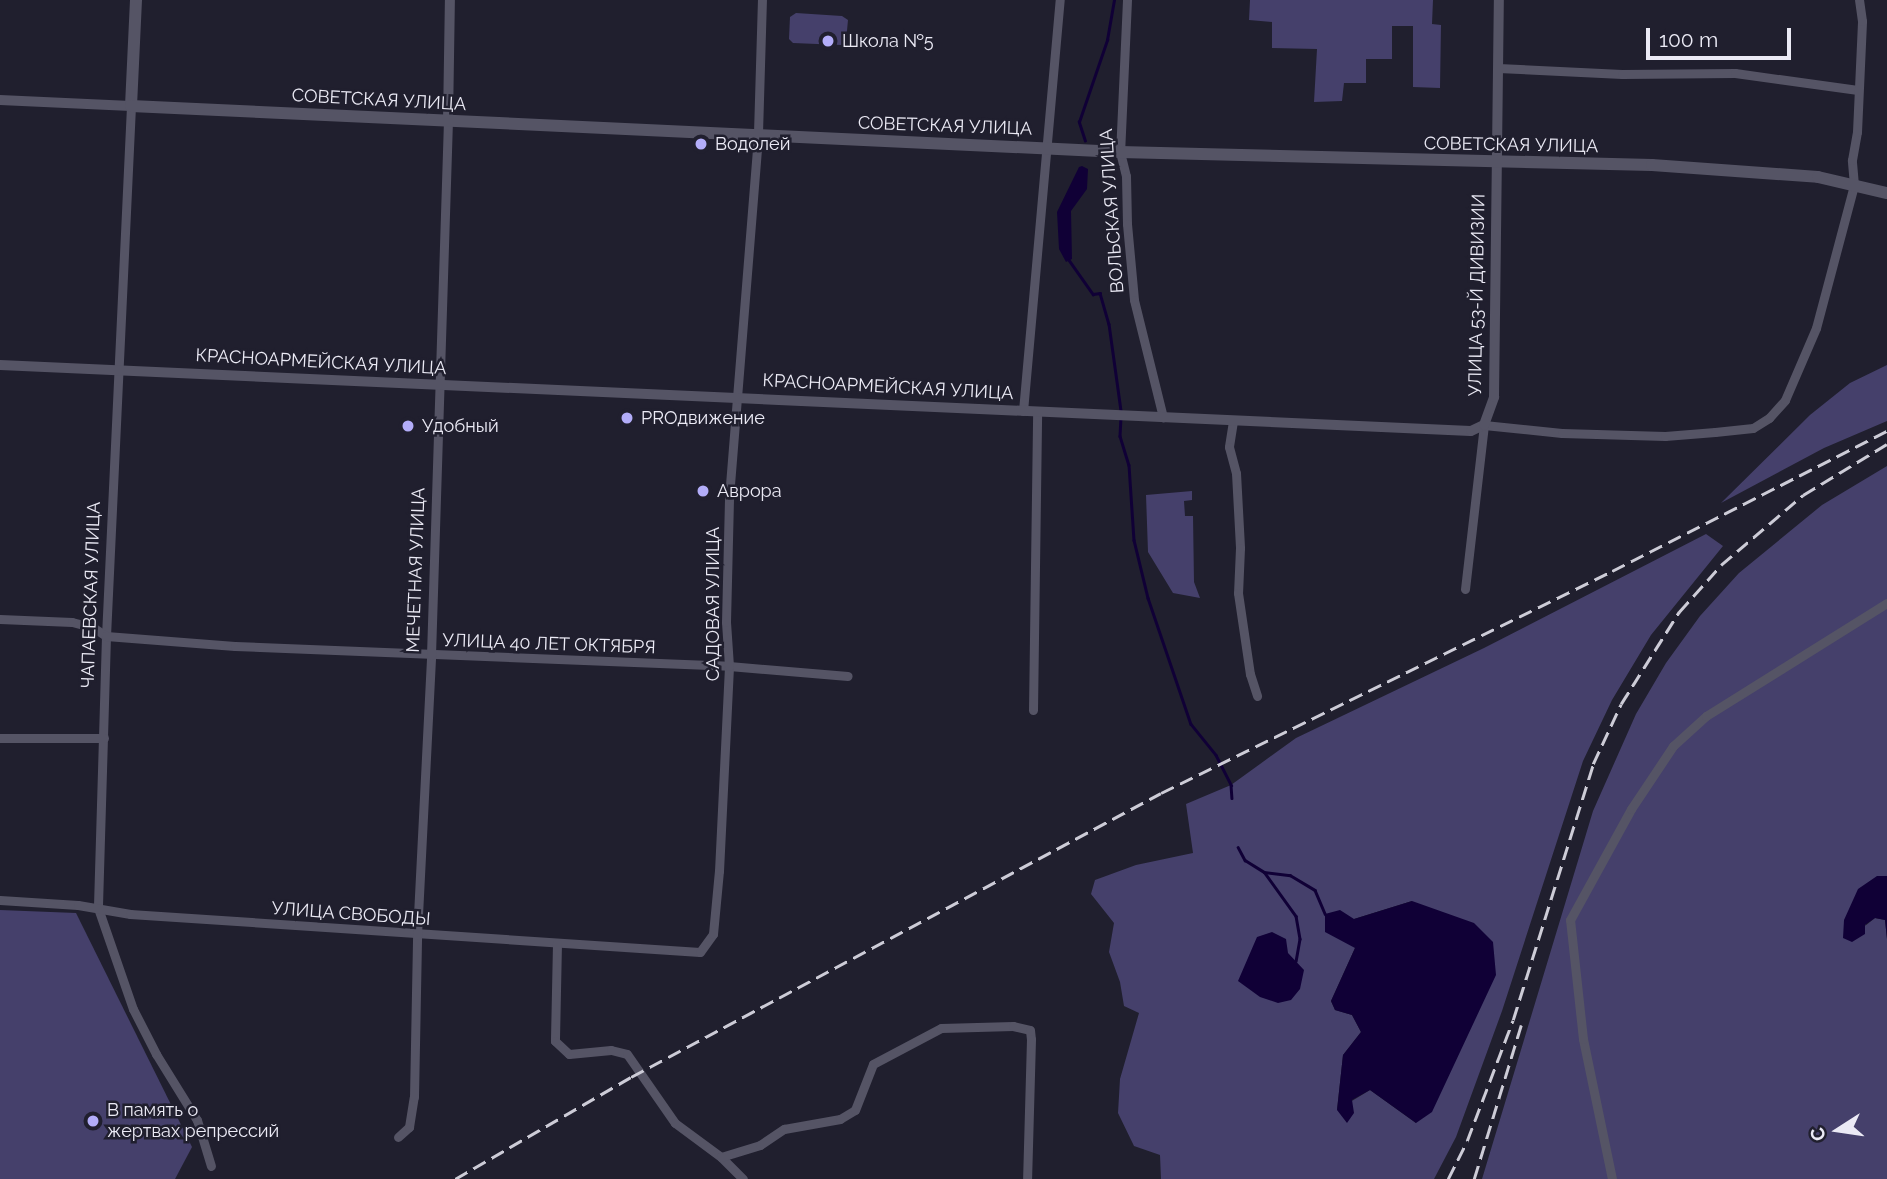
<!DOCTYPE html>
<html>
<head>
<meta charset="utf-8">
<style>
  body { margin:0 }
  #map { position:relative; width:1887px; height:1179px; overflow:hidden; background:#201f2e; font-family:Raleway,sans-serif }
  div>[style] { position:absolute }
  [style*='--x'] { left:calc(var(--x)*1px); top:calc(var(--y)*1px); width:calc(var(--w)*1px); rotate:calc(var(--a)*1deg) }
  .green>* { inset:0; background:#45406b }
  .water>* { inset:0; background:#100036 }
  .stream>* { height:2.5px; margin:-1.25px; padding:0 1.25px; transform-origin:1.25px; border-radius:1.25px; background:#100036 }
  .minor>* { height:9px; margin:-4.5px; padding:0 4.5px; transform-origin:4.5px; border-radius:4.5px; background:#555465 }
  .tertiary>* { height:10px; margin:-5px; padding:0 5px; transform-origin:5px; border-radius:5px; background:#555465 }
  .secondary>* { height:12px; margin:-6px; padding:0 6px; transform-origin:6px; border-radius:6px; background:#555465 }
  .rail>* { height:2.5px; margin-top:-1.25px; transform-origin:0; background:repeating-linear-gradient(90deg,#cdccd7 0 14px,transparent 0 21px) }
  .dots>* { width:19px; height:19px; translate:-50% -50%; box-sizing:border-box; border:4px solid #201f2e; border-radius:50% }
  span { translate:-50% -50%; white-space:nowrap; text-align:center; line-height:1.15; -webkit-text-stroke:5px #201f2e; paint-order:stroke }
  .poi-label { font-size:18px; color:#ebeaf5 }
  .left { translate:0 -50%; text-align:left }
  .street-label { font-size:18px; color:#ebeaf5 }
  .north { position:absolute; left:1803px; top:1095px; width:70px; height:70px; -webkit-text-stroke:5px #201f2e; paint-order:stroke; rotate:258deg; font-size:19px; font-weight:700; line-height:28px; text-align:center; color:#ebeaf5 }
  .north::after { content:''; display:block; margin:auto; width:24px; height:32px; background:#ebeaf5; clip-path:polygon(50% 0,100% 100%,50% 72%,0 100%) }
  .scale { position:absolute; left:1646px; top:28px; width:145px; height:32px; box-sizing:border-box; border:4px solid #ebeaf5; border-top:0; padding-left:9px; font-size:21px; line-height:24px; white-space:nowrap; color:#ebeaf5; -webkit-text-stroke:5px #201f2e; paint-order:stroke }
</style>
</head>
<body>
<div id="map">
  <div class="green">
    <div style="clip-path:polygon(1250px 0,1433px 0,1432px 24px,1441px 25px,1440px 88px,1413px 87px,1413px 26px,1392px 26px,1392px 59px,1366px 59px,1366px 83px,1344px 83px,1342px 101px,1314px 102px,1317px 49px,1272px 48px,1272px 22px,1249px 20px)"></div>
    <div style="clip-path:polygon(796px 13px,842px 16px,848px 20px,846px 41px,841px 45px,793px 43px,789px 39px,790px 17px)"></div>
    <div style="clip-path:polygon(1887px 365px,1887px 421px,1824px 448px,1721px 503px,1810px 415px,1850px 383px)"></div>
    <div style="clip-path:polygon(1887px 466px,1887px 876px,1883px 878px,1865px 926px,1875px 918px,1885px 920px,1887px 939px,1887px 1179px,1482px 1179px,1593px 811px,1636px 714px,1666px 663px,1700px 616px,1739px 573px,1822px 505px)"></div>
    <div style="clip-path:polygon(1192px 491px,1192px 500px,1184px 501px,1185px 516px,1193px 516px,1194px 582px,1200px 598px,1173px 593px,1148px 552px,1146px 495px)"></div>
    <div style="clip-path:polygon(evenodd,1706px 534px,1723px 546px,1651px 635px,1612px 700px,1583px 761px,1502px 1011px,1456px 1137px,1434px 1179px,1161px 1179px,1160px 1155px,1134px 1146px,1118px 1113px,1120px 1079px,1139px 1013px,1124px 1006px,1120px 982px,1109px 952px,1114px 923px,1091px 894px,1095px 880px,1136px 865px,1193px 853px,1186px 804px,1231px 785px,1296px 738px,1484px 648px,1706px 534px,1412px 901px,1416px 1123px,1370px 1090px,1337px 1110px,1343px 1055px,1361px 1032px,1352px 1015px,1335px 1010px,1331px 1001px,1355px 948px,1354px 919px,1412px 901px)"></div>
    <div style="clip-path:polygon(0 910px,76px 913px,192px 1147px,175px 1179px,0 1179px)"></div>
  </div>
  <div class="water">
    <div style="clip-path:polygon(1082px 166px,1088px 169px,1087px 189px,1071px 211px,1072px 259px,1066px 262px,1059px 249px,1057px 212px,1079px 167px)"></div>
    <div style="clip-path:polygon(1877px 876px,1887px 876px,1887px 939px,1885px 920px,1875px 918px,1865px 925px,1865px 934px,1852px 942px,1843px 938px,1844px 920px,1858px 889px)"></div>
    <div style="clip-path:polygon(1412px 901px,1474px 923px,1493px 942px,1496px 975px,1432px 1112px,1416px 1123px,1370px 1090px,1352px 1100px,1354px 1113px,1347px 1123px,1337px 1110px,1343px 1055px,1361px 1032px,1352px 1015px,1335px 1010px,1331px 1001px,1355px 948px,1325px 932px,1325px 914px,1340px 910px,1354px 919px)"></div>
    <div style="clip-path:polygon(1272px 932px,1286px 939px,1288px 953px,1304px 970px,1300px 989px,1291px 1000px,1278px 1003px,1260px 997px,1238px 981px,1257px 937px)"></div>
  </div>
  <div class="stream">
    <div style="--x:1085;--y:141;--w:20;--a:-108"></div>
    <div style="--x:1079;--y:122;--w:87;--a:-71.1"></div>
    <div style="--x:1107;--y:40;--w:41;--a:-80.1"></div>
    <div style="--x:1069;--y:260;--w:42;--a:54.8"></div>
    <div style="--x:1093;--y:294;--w:7;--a:-8"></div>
    <div style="--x:1100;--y:293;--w:32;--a:74"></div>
    <div style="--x:1109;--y:324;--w:87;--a:82.1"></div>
    <div style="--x:1121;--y:417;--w:19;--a:93"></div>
    <div style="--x:1120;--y:436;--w:30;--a:73"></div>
    <div style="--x:1129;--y:465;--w:75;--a:86.2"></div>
    <div style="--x:1134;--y:540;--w:60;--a:76.4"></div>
    <div style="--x:1148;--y:598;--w:133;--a:71.2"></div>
    <div style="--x:1191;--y:724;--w:40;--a:51"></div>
    <div style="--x:1216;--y:755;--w:34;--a:63"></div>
    <div style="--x:1231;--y:785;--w:13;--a:86"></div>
    <div style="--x:1238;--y:847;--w:15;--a:62"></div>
    <div style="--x:1245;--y:860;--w:22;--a:32"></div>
    <div style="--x:1264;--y:872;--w:26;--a:7"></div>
    <div style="--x:1290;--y:875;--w:29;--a:31"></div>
    <div style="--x:1315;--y:890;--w:26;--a:67"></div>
    <div style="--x:1265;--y:873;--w:53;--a:54.2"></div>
    <div style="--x:1296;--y:916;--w:23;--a:80"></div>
    <div style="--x:1300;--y:939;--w:22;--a:100"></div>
  </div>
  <div class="minor">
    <div style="--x:1127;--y:0;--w:152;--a:92.6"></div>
    <div style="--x:1120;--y:152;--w:25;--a:76"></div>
    <div style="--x:1126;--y:176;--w:48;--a:88.8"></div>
    <div style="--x:1127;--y:224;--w:76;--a:84.7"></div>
    <div style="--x:1134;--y:300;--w:121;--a:76.1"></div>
    <div style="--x:1498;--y:68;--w:124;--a:2.8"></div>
    <div style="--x:1622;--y:74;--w:113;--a:-0.5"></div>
    <div style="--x:1735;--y:73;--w:124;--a:7.9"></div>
    <div style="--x:131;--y:106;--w:531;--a:92.7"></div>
    <div style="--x:106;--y:636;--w:272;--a:91.7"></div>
    <div style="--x:98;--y:908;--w:107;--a:70.9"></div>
    <div style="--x:133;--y:1009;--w:51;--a:62.9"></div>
    <div style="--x:156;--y:1054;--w:78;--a:58.2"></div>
    <div style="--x:197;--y:1120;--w:48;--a:73.1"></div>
    <div style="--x:1023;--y:411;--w:413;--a:-84.9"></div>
    <div style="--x:1233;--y:421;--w:26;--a:99"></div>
    <div style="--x:1229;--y:447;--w:27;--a:75"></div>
    <div style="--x:1236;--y:473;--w:75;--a:86.9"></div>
    <div style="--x:1240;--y:548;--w:45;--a:92.5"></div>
    <div style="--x:1238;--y:593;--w:82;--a:81.6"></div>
    <div style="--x:1250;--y:674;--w:23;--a:72"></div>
    <div style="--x:1465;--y:589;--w:165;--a:-83.4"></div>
    <div style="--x:1484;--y:425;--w:78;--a:5.9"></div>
    <div style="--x:1562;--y:433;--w:103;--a:1.7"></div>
    <div style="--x:1665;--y:436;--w:50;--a:-4.6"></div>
    <div style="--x:1715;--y:432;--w:38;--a:-6"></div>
    <div style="--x:1753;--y:428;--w:19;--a:-32"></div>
    <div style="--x:1769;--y:418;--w:24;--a:-48"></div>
    <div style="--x:1785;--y:400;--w:78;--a:-66.7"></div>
    <div style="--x:1816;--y:328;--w:148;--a:-75.1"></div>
    <div style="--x:1854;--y:185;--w:25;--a:-95"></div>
    <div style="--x:1852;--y:160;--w:28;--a:-80"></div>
    <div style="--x:1857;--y:132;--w:111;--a:-87.4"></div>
    <div style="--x:1862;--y:21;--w:21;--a:-98"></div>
    <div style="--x:0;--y:619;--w:72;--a:2.4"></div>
    <div style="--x:72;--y:622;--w:23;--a:15"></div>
    <div style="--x:94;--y:628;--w:14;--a:34"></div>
    <div style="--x:106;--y:636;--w:129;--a:4.4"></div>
    <div style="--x:235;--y:646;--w:494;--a:2.3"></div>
    <div style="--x:729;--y:666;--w:119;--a:4.8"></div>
    <div style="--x:1033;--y:710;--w:299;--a:-89.2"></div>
    <div style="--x:0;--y:738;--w:104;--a:0"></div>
    <div style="--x:0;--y:900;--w:78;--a:3.7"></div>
    <div style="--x:78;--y:905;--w:53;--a:9.8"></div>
    <div style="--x:130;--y:914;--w:571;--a:3.81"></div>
    <div style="--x:700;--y:952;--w:22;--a:-54"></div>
    <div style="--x:713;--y:934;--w:63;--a:-84.6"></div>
    <div style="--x:719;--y:871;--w:205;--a:-87.2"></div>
    <div style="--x:729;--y:666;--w:44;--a:-93.9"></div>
    <div style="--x:726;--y:622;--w:125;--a:-88.6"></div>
    <div style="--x:729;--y:497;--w:365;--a:-85.4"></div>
    <div style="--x:758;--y:133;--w:133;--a:-88.3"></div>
    <div style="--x:557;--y:943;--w:98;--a:91.2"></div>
    <div style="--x:555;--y:1041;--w:19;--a:43"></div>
    <div style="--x:569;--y:1054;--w:42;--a:-5.4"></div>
    <div style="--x:611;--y:1050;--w:16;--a:14"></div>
    <div style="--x:627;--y:1054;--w:84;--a:55.2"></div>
    <div style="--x:675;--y:1123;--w:57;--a:36.5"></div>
    <div style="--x:721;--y:1157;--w:31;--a:45"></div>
    <div style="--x:398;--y:1137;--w:15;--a:-42"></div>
    <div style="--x:409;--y:1127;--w:30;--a:-81"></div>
    <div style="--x:414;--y:1097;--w:162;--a:-88.9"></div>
    <div style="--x:417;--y:935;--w:280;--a:-87.1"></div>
    <div style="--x:431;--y:655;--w:534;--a:-88.18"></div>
    <div style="--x:721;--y:1157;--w:41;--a:-17.1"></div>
    <div style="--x:760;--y:1145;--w:29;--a:-34"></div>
    <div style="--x:784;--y:1129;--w:57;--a:-10.1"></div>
    <div style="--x:840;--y:1119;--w:17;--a:-31"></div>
    <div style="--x:855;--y:1110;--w:49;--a:-68.6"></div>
    <div style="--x:873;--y:1064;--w:77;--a:-27.9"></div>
    <div style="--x:941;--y:1028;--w:72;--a:-1.6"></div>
    <div style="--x:1013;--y:1026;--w:17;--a:13"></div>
    <div style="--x:1030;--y:1030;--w:9;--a:84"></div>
    <div style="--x:1031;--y:1039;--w:140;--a:91.6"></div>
    <div style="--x:1612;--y:1179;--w:143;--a:-101.7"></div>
    <div style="--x:1583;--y:1039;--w:120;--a:-96.2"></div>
    <div style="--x:1570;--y:920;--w:127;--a:-61.2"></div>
    <div style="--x:1631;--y:809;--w:76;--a:-56.3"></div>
    <div style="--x:1673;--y:746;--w:45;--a:-42.3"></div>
    <div style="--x:1706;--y:716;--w:213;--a:-32"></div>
  </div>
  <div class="tertiary">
    <div style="--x:0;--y:100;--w:131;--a:2.6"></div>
    <div style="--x:448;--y:121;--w:121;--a:-89.1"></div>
    <div style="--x:0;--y:365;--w:1472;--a:2.57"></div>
    <div style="--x:1471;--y:431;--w:14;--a:-25"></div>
    <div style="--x:1484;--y:425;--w:30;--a:-70"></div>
    <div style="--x:1494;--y:397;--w:397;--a:-89.3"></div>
  </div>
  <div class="secondary">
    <div style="--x:136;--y:0;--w:106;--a:92.7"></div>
    <div style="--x:131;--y:106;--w:990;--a:2.66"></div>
    <div style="--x:1120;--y:152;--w:532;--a:1.4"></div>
    <div style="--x:1652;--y:165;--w:166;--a:4.1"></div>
    <div style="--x:1818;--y:177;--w:71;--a:13.1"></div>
  </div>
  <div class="rail">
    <div style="--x:455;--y:1179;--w:203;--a:-30.1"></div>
    <div style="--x:631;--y:1077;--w:601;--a:-28.18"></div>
    <div style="--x:1161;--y:793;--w:503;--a:-26.21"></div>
    <div style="--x:1612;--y:571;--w:309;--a:-27"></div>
    <div style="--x:1448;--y:1179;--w:42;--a:-63.4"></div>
    <div style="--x:1467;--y:1141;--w:129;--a:-69.2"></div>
    <div style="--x:1513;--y:1020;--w:268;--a:-72.6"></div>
    <div style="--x:1593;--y:764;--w:66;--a:-65"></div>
    <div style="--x:1621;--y:704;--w:109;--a:-57.8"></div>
    <div style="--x:1679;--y:612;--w:63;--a:-48.2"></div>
    <div style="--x:1721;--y:565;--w:108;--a:-40.5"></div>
    <div style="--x:1803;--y:495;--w:98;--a:-31.3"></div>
    <div style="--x:1474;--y:1179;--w:161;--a:-73"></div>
  </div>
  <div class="dots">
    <div style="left:828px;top:41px;background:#b3adf9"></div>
    <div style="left:701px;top:144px;background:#b3adf9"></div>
    <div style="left:627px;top:418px;background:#b3adf9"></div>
    <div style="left:408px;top:426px;background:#b3adf9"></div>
    <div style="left:703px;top:491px;background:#b3adf9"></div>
    <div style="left:93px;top:1121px;background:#b3adf9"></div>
  </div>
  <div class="poi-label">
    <span class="left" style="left:842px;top:41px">Школа №5</span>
    <span class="left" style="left:715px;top:144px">Водолей</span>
    <span class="left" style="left:641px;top:418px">PROдвижение</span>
    <span class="left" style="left:422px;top:426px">Удобный</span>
    <span class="left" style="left:717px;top:491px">Аврора</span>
    <span class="left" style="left:107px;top:1121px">В память о<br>жертвах репрессий</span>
  </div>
  <div class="street-label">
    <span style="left:379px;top:100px;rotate:3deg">СОВЕТСКАЯ УЛИЦА</span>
    <span style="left:945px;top:126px;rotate:2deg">СОВЕТСКАЯ УЛИЦА</span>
    <span style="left:1511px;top:145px;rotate:1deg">СОВЕТСКАЯ УЛИЦА</span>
    <span style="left:1112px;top:211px;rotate:-94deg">ВОЛЬСКАЯ УЛИЦА</span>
    <span style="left:1477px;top:295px;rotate:-89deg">УЛИЦА 53-Й ДИВИЗИИ</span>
    <span style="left:321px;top:362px;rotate:3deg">КРАСНОАРМЕЙСКАЯ УЛИЦА</span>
    <span style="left:888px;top:387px;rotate:3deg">КРАСНОАРМЕЙСКАЯ УЛИЦА</span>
    <span style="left:416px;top:570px;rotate:-88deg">МЕЧЕТНАЯ УЛИЦА</span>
    <span style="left:91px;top:595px;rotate:-88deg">ЧАПАЕВСКАЯ УЛИЦА</span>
    <span style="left:713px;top:604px;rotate:-90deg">САДОВАЯ УЛИЦА</span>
    <span style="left:549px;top:644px;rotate:2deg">УЛИЦА 40 ЛЕТ ОКТЯБРЯ</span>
    <span style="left:351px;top:914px;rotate:4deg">УЛИЦА СВОБОДЫ</span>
  </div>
  <div class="north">С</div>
  <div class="scale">100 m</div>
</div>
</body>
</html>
